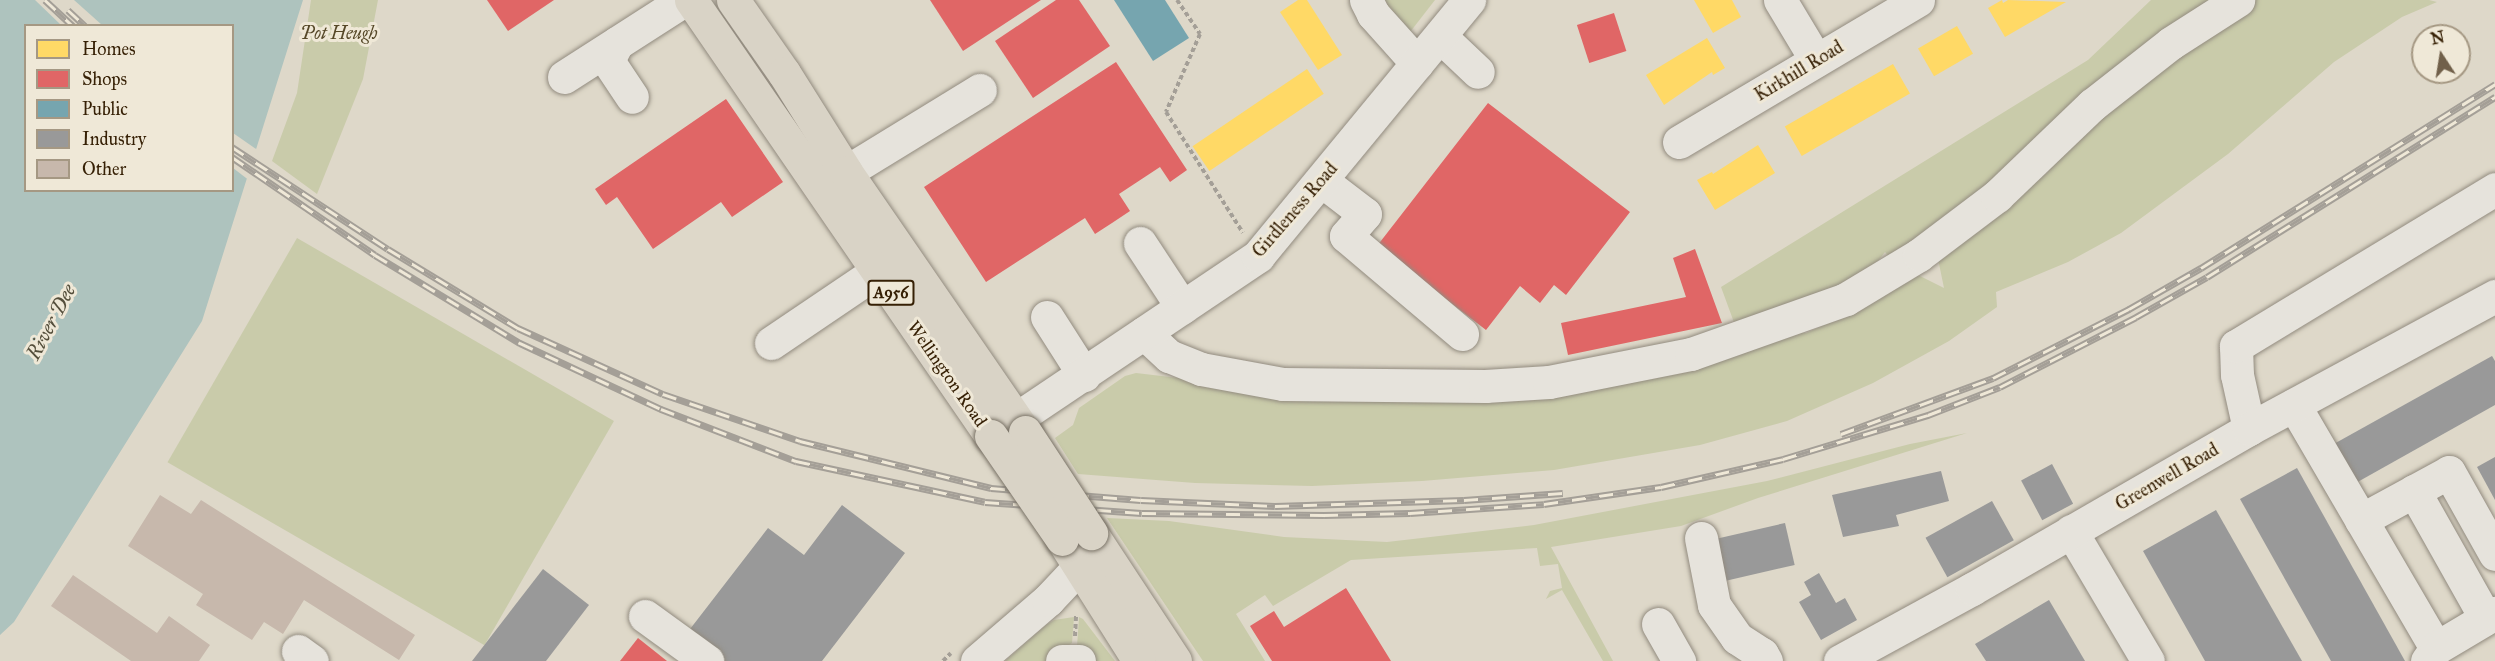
<!DOCTYPE html>
<html>
<head>
<meta charset="utf-8">
<style>
  body { margin:0 }
  #map { position:relative; width:2495px; height:661px; overflow:hidden; background:#ded8c9; font-family:"IM FELL Great Primer",serif }
  div>[style] { position:absolute }
  [style*='--x'] { left:calc(var(--x)*1px); top:calc(var(--y)*1px); width:calc(var(--w)*1px); rotate:calc(var(--a)*1deg) }
  .green>* { inset:0; background:#c9cbaa; transform-origin:0 0 }
  .water>* { inset:0; background:#aec3be }
  .pier>* { inset:0; background:#ded8c9 }
  .homes>* { inset:0; background:#ffd966; transform-origin:0 0 }
  .shops>* { inset:0; background:#e06666; transform-origin:0 0 }
  .public>* { inset:0; background:#76a5af }
  .industry>* { inset:0; background:#999; transform-origin:0 0 }
  .building>* { inset:0; background:#c7b8ac }
  .path>* { height:4px; margin-top:-2px; transform-origin:0; background:repeating-linear-gradient(90deg,#a49f97 0 4.5px,transparent 0 7.5px) }
  .roads { filter:drop-shadow(0 0 2px #928b7f) drop-shadow(0 0 2px #928b7f) }
  .minor>* { height:33px; margin:-16.5px; padding:0 16.5px; transform-origin:16.5px; border-radius:16.5px; background:#e6e3dc }
  .major>* { height:33px; margin:-16.5px; padding:0 16.5px; transform-origin:16.5px; border-radius:16.5px; background:#d9d3c6 }
  .rail>* { height:7px; margin-top:-3.5px; transform-origin:0; background:repeating-linear-gradient(90deg,#efe8d7 0 14px,#a49f97 0 28px); box-sizing:border-box; border-block:2px solid #a49f97 }
  .bridges { filter:drop-shadow(0 0 2px #797266) drop-shadow(0 0 2px #797266) }
  .major-bridge>* { height:33px; margin:-16.5px; padding:0 16.5px; transform-origin:16.5px; border-radius:16.5px; background:#d9d3c6 }
  span { translate:-50% -50%; white-space:nowrap; text-align:center; line-height:1.15; -webkit-text-stroke:6px #efe8d7; paint-order:stroke }
  .shield-label span { padding:2px 4px; background:#efe8d7; border:2px solid; border-radius:4px; -webkit-text-stroke-width:0 }
  .shield-label { font-size:16px; color:#362005; font-weight:700 }
  .park-label { font-size:18px; color:#564828; font-style:italic }
  .street-label { font-size:18px; color:#362005 }
  .water-label { font-size:20px; color:#544e3b; font-style:italic }
  .legend { position:absolute; left:24px; top:24px; width:210px; height:168px; box-sizing:border-box; background:#efe8d7; border:2px solid #a59883; margin:0; padding:8px 10px; list-style:none; font-size:18px; color:#362005 }
  .legend li { display:flex; align-items:center; gap:12px; height:30px }
  .legend b { width:30px; border:2px solid #a59883 }
  .north { position:absolute; left:2411px; top:24px; width:60px; height:60px; box-sizing:border-box; background:#efe8d7; border:2px solid #a59883; border-radius:50%; rotate:348deg; font-size:16px; font-weight:700; line-height:24px; text-align:center; color:#362005 }
  .north::after { content:''; display:block; margin:auto; width:21px; height:27px; background:#71604a; clip-path:polygon(50% 0,100% 100%,50% 72%,0 100%) }
</style>
</head>
<body>
<div id="map">
  <div class="green">
    <div style="clip-path:polygon(311px 0,378px 0,363px 79px,317px 194px,272px 161px,297px 93px)"></div>
    <div style="clip-path:polygon(1383px 0,1435px 0,1407px 36px)"></div>
    <div style="clip-path:polygon(2151px 0,2216px 0,2007px 172px,1891px 259px,1885px 252px,1871px 270px,1739px 336px,1721px 287px,2088px 60px)"></div>
    <div style="clip-path:polygon(2255px 0,2429px 0,2437px 2px,2402px 17px,2334px 62px,2228px 154px,2121px 233px,2068px 262px,1996px 292px,1997px 307px,1949px 341px,1873px 383px,1787px 421px,1700px 445px,1554px 470px,1422px 481px,1312px 486px,1195px 483px,1078px 474px,1055px 438px,1073px 425px,1079px 408px,1125px 376px,1136px 373px,1221px 383px,1410px 396px,1784px 331px,1806px 333px,1859px 310px,1908px 270px,1944px 288px,1937px 254px,1958px 233px,1983px 227px,2048px 172px,2055px 147px,2155px 63px)"></div>
    <div style="left:297px;top:238px;width:366px;height:259px;rotate:30deg"></div>
    <div style="clip-path:polygon(1967px 433px,1758px 498px,1681px 526px,1551px 547px,1613px 661px,1603px 661px,1562px 590px,1546px 599px,1550px 591px,1562px 588px,1558px 564px,1540px 566px,1537px 548px,1351px 560px,1273px 606px,1265px 595px,1236px 614px,1265px 661px,1203px 661px,1107px 518px,1169px 521px,1284px 537px,1387px 542px,1534px 525px,1767px 481px,1910px 444px)"></div>
    <div style="clip-path:polygon(1074px 617px,1072px 643px,1045px 661px,1005px 661px,1046px 625px,1054px 620px)"></div>
    <div style="clip-path:polygon(1079px 617px,1083px 619px,1115px 661px,1092px 661px,1077px 647px)"></div>
  </div>
  <div class="water">
    <div style="clip-path:polygon(evenodd,0 0,303px 0,202px 321px,14px 622px,0 635px,0 0,26px 26px,232px 26px,232px 190px,26px 190px,26px 26px)"></div>
  </div>
  <div class="pier">
    <div style="clip-path:polygon(35px 0,74px 0,102px 25px,61px 25px)"></div>
    <div style="clip-path:polygon(233px 133px,259px 151px,250px 181px,233px 168px)"></div>
  </div>
  <div class="homes">
    <div style="clip-path:polygon(1298px 0,1307px 0,1342px 55px,1318px 70px,1280px 12px)"></div>
    <div style="clip-path:polygon(1694px 0,1732px 0,1741px 17px,1713px 33px)"></div>
    <div style="clip-path:polygon(2002px 0,2003px 3px,2008px 0,2066px 2px,2005px 37px,1988px 8px)"></div>
    <div style="left:1957px;top:26px;width:32px;height:45px;rotate:60deg"></div>
    <div style="clip-path:polygon(1707px 38px,1725px 68px,1713px 75px,1712px 72px,1664px 105px,1646px 75px)"></div>
    <div style="left:1893px;top:64px;width:34px;height:125px;rotate:60deg"></div>
    <div style="left:1307px;top:69px;width:30px;height:138px;rotate:56deg"></div>
    <div style="clip-path:polygon(1758px 145px,1775px 173px,1715px 210px,1697px 180px,1712px 172px,1713px 174px)"></div>
  </div>
  <div class="shops">
    <div style="clip-path:polygon(487px 0,554px 0,508px 31px)"></div>
    <div style="clip-path:polygon(930px 0,1041px 0,963px 51px)"></div>
    <div style="clip-path:polygon(1056px 0,1079px 0,1110px 46px,1033px 98px,995px 41px)"></div>
    <div style="left:1614px;top:13px;width:40px;height:39px;rotate:72deg"></div>
    <div style="clip-path:polygon(1116px 62px,1187px 170px,1170px 182px,1160px 167px,1119px 194px,1130px 211px,1112px 223px,1095px 234px,1085px 218px,986px 282px,924px 187px)"></div>
    <div style="clip-path:polygon(726px 99px,783px 182px,732px 217px,721px 202px,653px 249px,617px 197px,606px 205px,595px 189px)"></div>
    <div style="clip-path:polygon(1488px 103px,1630px 212px,1566px 295px,1554px 285px,1540px 303px,1520px 286px,1486px 330px,1377px 246px)"></div>
    <div style="clip-path:polygon(1695px 249px,1722px 323px,1568px 355px,1561px 323px,1686px 297px,1673px 258px)"></div>
    <div style="clip-path:polygon(1346px 588px,1391px 661px,1272px 661px,1250px 626px,1274px 611px,1284px 627px)"></div>
    <div style="clip-path:polygon(638px 638px,667px 661px,620px 661px)"></div>
  </div>
  <div class="public">
    <div style="clip-path:polygon(1114px 0,1165px 0,1189px 38px,1153px 61px)"></div>
  </div>
  <div class="industry">
    <div style="clip-path:polygon(2492px 356px,2495px 361px,2495px 405px,2354px 484px,2332px 445px)"></div>
    <div style="clip-path:polygon(2495px 457px,2495px 500px,2477px 467px)"></div>
    <div style="left:2052px;top:464px;width:45px;height:35px;rotate:62deg"></div>
    <div style="clip-path:polygon(2297px 468px,2405px 661px,2331px 661px,2240px 499px)"></div>
    <div style="clip-path:polygon(1941px 471px,1949px 501px,1896px 515px,1899px 526px,1843px 537px,1832px 495px)"></div>
    <div style="left:1992px;top:501px;width:45px;height:76px;rotate:61deg"></div>
    <div style="clip-path:polygon(842px 505px,905px 553px,822px 661px,723px 661px,687px 633px,768px 528px,804px 555px)"></div>
    <div style="clip-path:polygon(2216px 510px,2302px 661px,2205px 661px,2143px 551px)"></div>
    <div style="left:1785px;top:523px;width:43px;height:77px;rotate:77deg"></div>
    <div style="clip-path:polygon(543px 569px,589px 605px,546px 661px,472px 661px)"></div>
    <div style="clip-path:polygon(1819px 573px,1836px 603px,1845px 598px,1857px 620px,1821px 640px,1799px 602px,1811px 595px,1804px 582px)"></div>
    <div style="clip-path:polygon(2049px 600px,2085px 661px,1986px 661px,1975px 644px)"></div>
  </div>
  <div class="building">
    <div style="clip-path:polygon(160px 495px,191px 514px,201px 500px,415px 635px,399px 660px,304px 600px,283px 634px,264px 622px,252px 640px,196px 605px,203px 594px,128px 546px)"></div>
    <div style="clip-path:polygon(73px 575px,157px 633px,169px 616px,210px 645px,199px 661px,131px 661px,51px 606px)"></div>
  </div>
  <div class="path">
    <div style="--x:1177;--y:0;--w:41;--a:55.9"></div>
    <div style="--x:1200;--y:34;--w:85;--a:113.6"></div>
    <div style="--x:1166;--y:112;--w:143;--a:57.5"></div>
    <div style="--x:1075;--y:636;--w:22;--a:-87"></div>
    <div style="--x:943;--y:661;--w:11;--a:-45"></div>
  </div>
  <div class="roads">
    <div class="minor">
      <div style="--x:1366;--y:0;--w:16;--a:63"></div>
      <div style="--x:1373;--y:14;--w:66;--a:48.1"></div>
      <div style="--x:1780;--y:0;--w:70;--a:59"></div>
      <div style="--x:1440;--y:36;--w:52;--a:43.5"></div>
      <div style="--x:617;--y:43;--w:20;--a:117"></div>
      <div style="--x:608;--y:61;--w:43;--a:56.3"></div>
      <div style="--x:564;--y:77;--w:143;--a:-32.7"></div>
      <div style="--x:1679;--y:142;--w:278;--a:-30.7"></div>
      <div style="--x:846;--y:172;--w:157;--a:-31.5"></div>
      <div style="--x:1322;--y:181;--w:54;--a:37.5"></div>
      <div style="--x:1365;--y:214;--w:29;--a:131"></div>
      <div style="--x:1346;--y:236;--w:152;--a:40.2"></div>
      <div style="--x:1140;--y:243;--w:77;--a:56.7"></div>
      <div style="--x:1047;--y:317;--w:69;--a:57.5"></div>
      <div style="--x:1144;--y:333;--w:34;--a:43"></div>
      <div style="--x:1169;--y:356;--w:35;--a:22"></div>
      <div style="--x:1201;--y:369;--w:83;--a:10.4"></div>
      <div style="--x:1283;--y:384;--w:202;--a:0.6"></div>
      <div style="--x:1485;--y:386;--w:64;--a:-3.6"></div>
      <div style="--x:1549;--y:382;--w:145;--a:-11.2"></div>
      <div style="--x:1691;--y:354;--w:164;--a:-19.5"></div>
      <div style="--x:1846;--y:299;--w:85;--a:-31.1"></div>
      <div style="--x:1919;--y:255;--w:98;--a:-37.1"></div>
      <div style="--x:1997;--y:196;--w:132;--a:-43.8"></div>
      <div style="--x:2092;--y:105;--w:100;--a:-38.1"></div>
      <div style="--x:2171;--y:43;--w:80;--a:-32.7"></div>
      <div style="--x:771;--y:343;--w:127;--a:-34.1"></div>
      <div style="--x:2294;--y:405;--w:281;--a:59.7"></div>
      <div style="--x:2249;--y:429;--w:55;--a:-102.5"></div>
      <div style="--x:2237;--y:375;--w:29;--a:-92"></div>
      <div style="--x:2236;--y:346;--w:303;--a:-31.2"></div>
      <div style="--x:992;--y:435;--w:321;--a:-33.9"></div>
      <div style="--x:1258;--y:256;--w:332;--a:-50.5"></div>
      <div style="--x:2414;--y:491;--w:145;--a:60.6"></div>
      <div style="--x:2361;--y:520;--w:100;--a:-28.6"></div>
      <div style="--x:2449;--y:472;--w:94;--a:60.7"></div>
      <div style="--x:2071;--y:531;--w:151;--a:59.4"></div>
      <div style="--x:1701;--y:538;--w:68;--a:79"></div>
      <div style="--x:1714;--y:605;--w:40;--a:55.1"></div>
      <div style="--x:1737;--y:638;--w:30;--a:33"></div>
      <div style="--x:1762;--y:654;--w:8;--a:60"></div>
      <div style="--x:645;--y:616;--w:77;--a:36"></div>
      <div style="--x:1658;--y:624;--w:43;--a:60.4"></div>
      <div style="--x:298;--y:651;--w:17;--a:36"></div>
      <div style="--x:977;--y:661;--w:94;--a:-40.7"></div>
      <div style="--x:1048;--y:600;--w:45;--a:-46.8"></div>
      <div style="--x:1079;--y:567;--w:27;--a:-28"></div>
      <div style="--x:1062;--y:661;--w:17;--a:0"></div>
      <div style="--x:1840;--y:661;--w:150;--a:-28.6"></div>
      <div style="--x:1972;--y:589;--w:320;--a:-30"></div>
      <div style="--x:2249;--y:429;--w:280;--a:-28.4"></div>
      <div style="--x:2427;--y:661;--w:16;--a:-55"></div>
      <div style="--x:2436;--y:648;--w:69;--a:-30.7"></div>
    </div>
    <div class="major">
      <div style="--x:691;--y:0;--w:529;--a:55.47"></div>
      <div style="--x:733;--y:0;--w:89;--a:55.1"></div>
      <div style="--x:784;--y:73;--w:117;--a:57.9"></div>
      <div style="--x:846;--y:172;--w:316;--a:55.5"></div>
      <div style="--x:1091;--y:533;--w:153;--a:56.7"></div>
      <div style="--x:1062;--y:539;--w:144;--a:57.7"></div>
    </div>
  </div>
  <div class="rail">
    <div style="--x:45;--y:0;--w:38;--a:43"></div>
    <div style="--x:68;--y:10;--w:23;--a:43"></div>
    <div style="--x:232;--y:147;--w:186;--a:33.2"></div>
    <div style="--x:388;--y:249;--w:152;--a:31.3"></div>
    <div style="--x:518;--y:328;--w:159;--a:24.5"></div>
    <div style="--x:663;--y:394;--w:145;--a:18.9"></div>
    <div style="--x:800;--y:441;--w:197;--a:13.8"></div>
    <div style="--x:991;--y:488;--w:150;--a:4.6"></div>
    <div style="--x:1141;--y:500;--w:134;--a:2.6"></div>
    <div style="--x:1275;--y:506;--w:189;--a:-1.8"></div>
    <div style="--x:1464;--y:500;--w:99;--a:-4"></div>
    <div style="--x:232;--y:157;--w:173;--a:34.4"></div>
    <div style="--x:375;--y:255;--w:170;--a:31.3"></div>
    <div style="--x:520;--y:343;--w:156;--a:25.1"></div>
    <div style="--x:661;--y:409;--w:145;--a:21.1"></div>
    <div style="--x:796;--y:461;--w:193;--a:12.2"></div>
    <div style="--x:985;--y:502;--w:157;--a:4"></div>
    <div style="--x:1142;--y:513;--w:182;--a:0.6"></div>
    <div style="--x:1324;--y:515;--w:86;--a:-1.3"></div>
    <div style="--x:1410;--y:513;--w:134;--a:-3.8"></div>
    <div style="--x:1544;--y:504;--w:118;--a:-8.3"></div>
    <div style="--x:1661;--y:487;--w:125;--a:-12.9"></div>
    <div style="--x:1783;--y:459;--w:152;--a:-16.9"></div>
    <div style="--x:1928;--y:415;--w:77;--a:-21.3"></div>
    <div style="--x:2000;--y:387;--w:153;--a:-27.2"></div>
    <div style="--x:2136;--y:317;--w:81;--a:-29.4"></div>
    <div style="--x:2207;--y:277;--w:340;--a:-32"></div>
    <div style="--x:1841;--y:434;--w:162;--a:-20.2"></div>
    <div style="--x:1993;--y:378;--w:153;--a:-26.9"></div>
    <div style="--x:2129;--y:309;--w:83;--a:-29.7"></div>
    <div style="--x:2201;--y:268;--w:347;--a:-32"></div>
  </div>
  <div class="bridges">
    <div class="major-bridge">
      <div style="--x:1025;--y:432;--w:121;--a:56.8"></div>
      <div style="--x:991;--y:436;--w:125;--a:55.4"></div>
    </div>
  </div>
  <div class="shield-label">
    <span style="left:891px;top:293px">A956</span>
  </div>
  <div class="park-label">
    <span style="left:339px;top:33px">Pot Heugh</span>
  </div>
  <div class="street-label">
    <span style="left:1799px;top:71px;rotate:-31deg">Kirkhill Road</span>
    <span style="left:1295px;top:210px;rotate:-49deg">Girdleness Road</span>
    <span style="left:947px;top:374px;rotate:55deg">Wellington Road</span>
    <span style="left:2167px;top:477px;rotate:-30deg">Greenwell Road</span>
  </div>
  <div class="water-label">
    <span style="left:51px;top:322px;rotate:-62deg">River Dee</span>
  </div>
  <ul class="legend">
  <li><b style="height:16px;background:#ffd966"></b>Homes</li>
  <li><b style="height:16px;background:#e06666"></b>Shops</li>
  <li><b style="height:16px;background:#76a5af"></b>Public</li>
  <li><b style="height:16px;background:#999"></b>Industry</li>
  <li><b style="height:16px;background:#c7b8ac"></b>Other</li>
  </ul>
  <div class="north">N</div>
</div>
</body>
</html>
